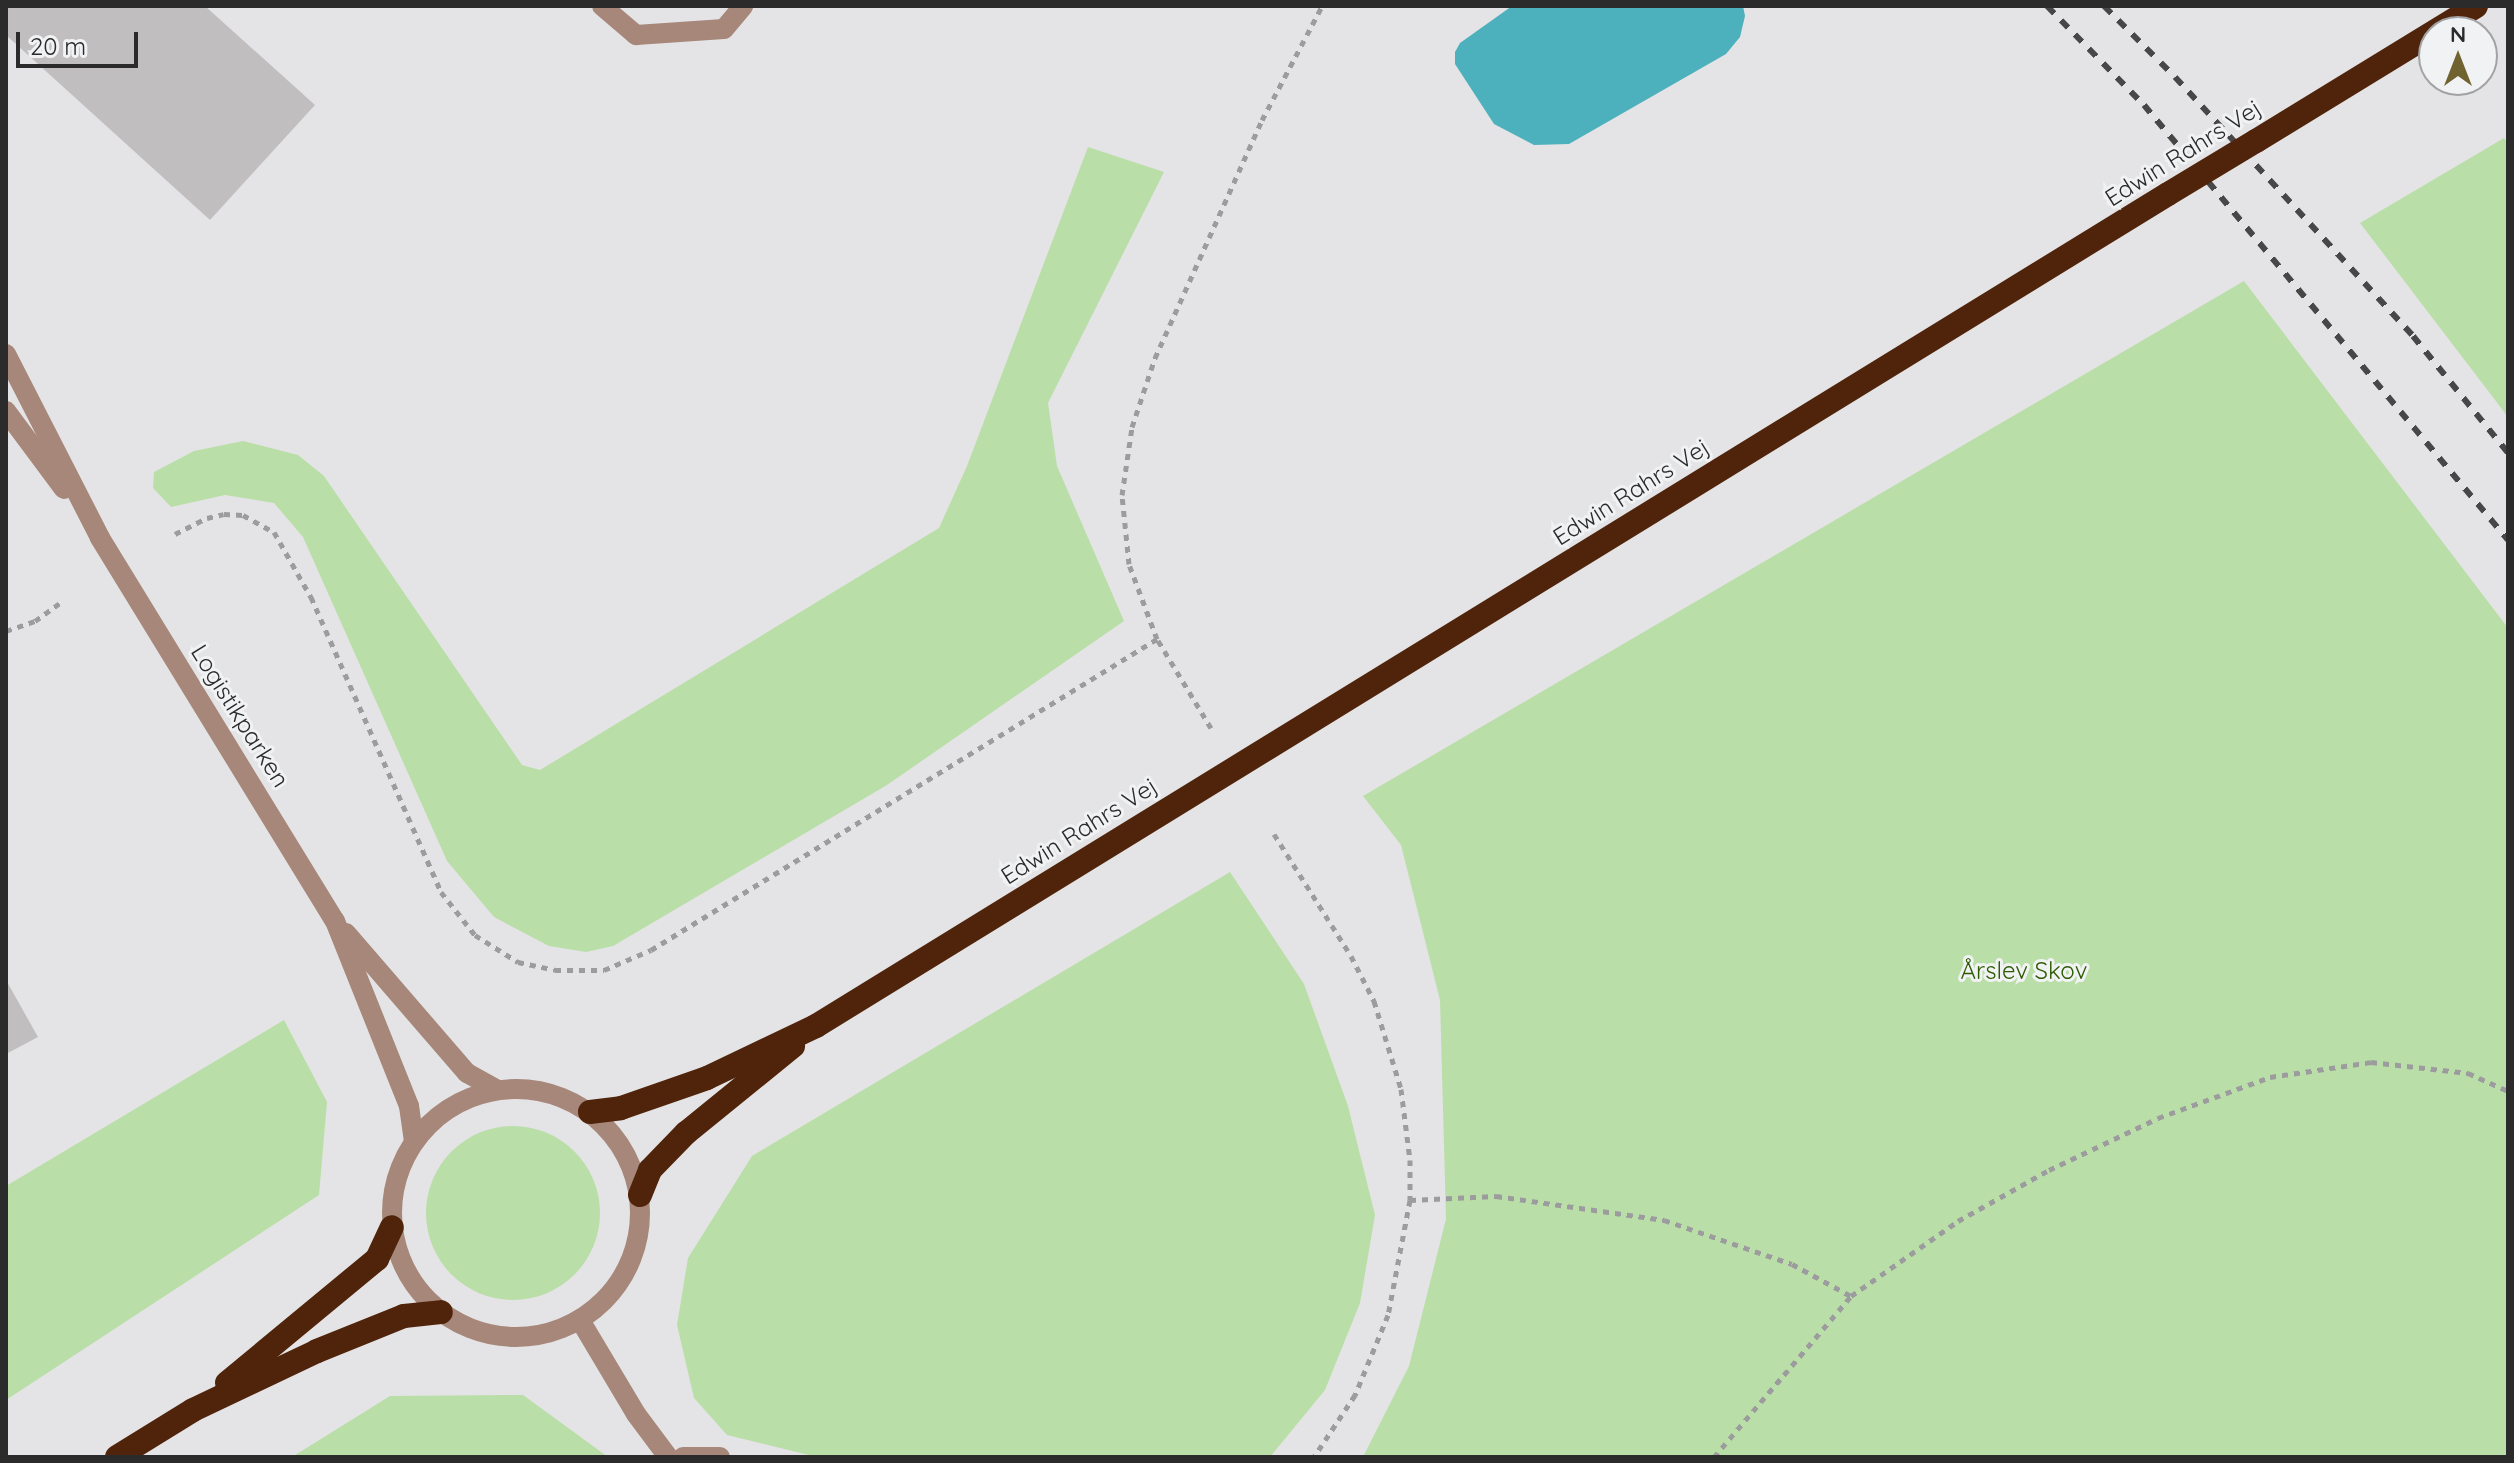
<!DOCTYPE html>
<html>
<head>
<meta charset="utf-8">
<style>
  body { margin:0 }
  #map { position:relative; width:2514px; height:1463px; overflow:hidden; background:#e4e4e6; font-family:Quicksand,sans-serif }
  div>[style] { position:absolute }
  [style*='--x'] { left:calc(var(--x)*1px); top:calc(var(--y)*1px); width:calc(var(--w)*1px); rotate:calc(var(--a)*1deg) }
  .green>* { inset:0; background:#badea7 }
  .round { border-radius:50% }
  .water>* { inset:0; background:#4db1bd }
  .building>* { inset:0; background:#c1bebf }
  .path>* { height:5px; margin-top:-2.5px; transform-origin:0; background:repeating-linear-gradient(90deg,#9c9c9e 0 6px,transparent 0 12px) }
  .minor>* { height:20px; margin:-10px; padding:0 10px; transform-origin:10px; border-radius:10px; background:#a68779 }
  .minor>.ring { margin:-10px; padding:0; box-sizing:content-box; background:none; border:20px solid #a68779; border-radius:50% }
  .highway>* { height:24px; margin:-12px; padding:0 12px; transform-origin:12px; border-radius:12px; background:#50240b }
  .rail>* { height:6px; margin-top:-3px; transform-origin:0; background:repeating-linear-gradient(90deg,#474748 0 10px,transparent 0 20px) }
  .highway-bridge>* { height:24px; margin:-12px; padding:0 12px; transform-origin:12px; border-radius:12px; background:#50240b }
  span { translate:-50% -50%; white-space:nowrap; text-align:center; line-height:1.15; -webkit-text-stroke:6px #f1f2f4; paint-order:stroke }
  .street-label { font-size:24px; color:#2b2b2c }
  .park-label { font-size:24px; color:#2c5b00 }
  .frame { position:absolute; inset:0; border:8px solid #2b2b2c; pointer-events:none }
  .north { position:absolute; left:2418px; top:16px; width:80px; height:80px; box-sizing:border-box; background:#f1f2f4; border:2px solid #a2a2a4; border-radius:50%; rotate:0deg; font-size:22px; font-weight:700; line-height:32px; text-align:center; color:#2b2b2c }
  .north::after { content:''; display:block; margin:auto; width:28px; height:36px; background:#716330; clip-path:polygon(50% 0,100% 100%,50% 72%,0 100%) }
  .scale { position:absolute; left:16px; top:32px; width:122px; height:36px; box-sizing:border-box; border:4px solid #2b2b2c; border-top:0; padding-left:10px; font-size:24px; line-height:28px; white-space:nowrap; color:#2b2b2c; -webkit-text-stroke:6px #f1f2f4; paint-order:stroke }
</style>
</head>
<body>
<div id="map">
  <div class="green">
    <div style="clip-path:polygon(2504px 138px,2508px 144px,2508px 417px,2360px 223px)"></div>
    <div style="clip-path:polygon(1088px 147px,1164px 172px,1048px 403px,1057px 466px,1124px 621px,887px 785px,613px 946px,586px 952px,549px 946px,494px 917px,447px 861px,303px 537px,274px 503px,225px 495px,171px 507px,153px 488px,154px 472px,194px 451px,243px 441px,298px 455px,324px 476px,522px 765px,540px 770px,939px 528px,967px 466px)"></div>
    <div style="clip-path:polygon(2244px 281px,2508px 628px,2508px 1457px,1363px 1457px,1409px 1366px,1446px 1219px,1440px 1000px,1401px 845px,1363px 796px)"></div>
    <div style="clip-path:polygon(1230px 872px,1304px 984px,1348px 1106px,1375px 1215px,1360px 1303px,1325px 1390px,1270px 1457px,817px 1457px,727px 1435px,694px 1398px,677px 1325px,688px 1258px,752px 1156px)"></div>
    <div style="clip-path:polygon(284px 1020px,327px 1102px,319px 1195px,6px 1400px,6px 1186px)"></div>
    <div class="round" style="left:426px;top:1126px;width:174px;height:174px"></div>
    <div style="clip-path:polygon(523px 1395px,608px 1457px,292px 1457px,390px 1396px)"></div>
  </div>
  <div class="water">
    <div style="clip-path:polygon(1512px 6px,1743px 6px,1745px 16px,1740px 37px,1726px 54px,1569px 144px,1534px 145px,1494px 124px,1455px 64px,1455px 52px,1460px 43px)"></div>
  </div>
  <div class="building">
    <div style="clip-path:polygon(6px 6px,205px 6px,315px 105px,210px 220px,6px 35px)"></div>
    <div style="clip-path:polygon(6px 980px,38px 1037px,6px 1054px)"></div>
  </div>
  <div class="path">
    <div style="--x:175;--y:534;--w:36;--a:-27"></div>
    <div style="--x:207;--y:518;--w:17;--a:-13"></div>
    <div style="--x:224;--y:514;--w:19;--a:3"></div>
    <div style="--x:243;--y:515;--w:35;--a:29"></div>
    <div style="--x:274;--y:532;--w:75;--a:60.4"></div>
    <div style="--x:311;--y:597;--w:322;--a:66.2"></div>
    <div style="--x:441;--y:892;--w:55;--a:51.7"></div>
    <div style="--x:475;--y:935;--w:51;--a:32.1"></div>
    <div style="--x:518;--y:962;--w:38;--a:12"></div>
    <div style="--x:555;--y:970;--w:49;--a:0"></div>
    <div style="--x:604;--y:970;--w:51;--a:-23.1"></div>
    <div style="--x:651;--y:950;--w:594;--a:-31.58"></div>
    <div style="--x:6;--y:631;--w:31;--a:-19"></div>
    <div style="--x:35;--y:621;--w:32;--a:-36"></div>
    <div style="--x:1211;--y:728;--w:104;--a:-121.2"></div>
    <div style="--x:1157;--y:639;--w:80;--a:-110.5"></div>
    <div style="--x:1129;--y:564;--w:69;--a:-95.8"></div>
    <div style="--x:1122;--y:495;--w:69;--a:-81.6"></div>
    <div style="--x:1132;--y:427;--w:73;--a:-71.6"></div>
    <div style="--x:1155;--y:358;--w:261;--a:-65.8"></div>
    <div style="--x:1262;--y:120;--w:129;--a:-62.2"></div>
    <div style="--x:1274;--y:834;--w:144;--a:57.7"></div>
    <div style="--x:1351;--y:956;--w:51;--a:62.9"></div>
    <div style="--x:1374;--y:1001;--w:92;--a:72.9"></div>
    <div style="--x:1401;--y:1089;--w:72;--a:82.8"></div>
    <div style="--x:1410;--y:1160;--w:40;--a:90"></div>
    <div style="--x:1410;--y:1200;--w:117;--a:100.8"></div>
    <div style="--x:1388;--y:1315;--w:87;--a:112.4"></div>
    <div style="--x:1355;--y:1395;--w:74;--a:123.5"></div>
    <div style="--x:1410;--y:1200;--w:86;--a:-2.7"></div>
    <div style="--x:1496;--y:1196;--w:170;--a:8.1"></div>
    <div style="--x:1664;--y:1220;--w:135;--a:19"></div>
    <div style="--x:1792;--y:1264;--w:67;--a:28.5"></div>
    <div style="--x:1714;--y:1457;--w:211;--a:-49.6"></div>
    <div style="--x:1851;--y:1296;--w:131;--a:-35"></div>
    <div style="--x:1958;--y:1221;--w:104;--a:-29.3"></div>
    <div style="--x:2049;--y:1170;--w:121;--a:-25.5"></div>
    <div style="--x:2158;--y:1118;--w:119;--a:-20.1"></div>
    <div style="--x:2270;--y:1077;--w:102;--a:-8.4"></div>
    <div style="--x:2371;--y:1062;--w:98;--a:6.5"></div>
    <div style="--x:2468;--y:1073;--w:44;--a:24.2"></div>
  </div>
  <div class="minor">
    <div style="--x:602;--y:6;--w:45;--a:40.5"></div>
    <div style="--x:636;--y:35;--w:88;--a:-3.9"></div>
    <div style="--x:724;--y:29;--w:30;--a:-50"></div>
    <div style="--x:6;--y:354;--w:207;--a:62.9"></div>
    <div style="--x:100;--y:538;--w:449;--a:58.5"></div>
    <div style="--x:335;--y:921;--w:199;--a:68.2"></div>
    <div style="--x:409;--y:1106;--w:35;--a:82"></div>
    <div style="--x:6;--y:411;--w:97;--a:53.4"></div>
    <div style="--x:346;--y:933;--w:185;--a:49.2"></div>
    <div style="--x:467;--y:1073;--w:33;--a:29"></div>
    <div class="ring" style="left:392px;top:1089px;width:228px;height:228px"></div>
    <div style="--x:580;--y:1320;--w:109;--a:59.2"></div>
    <div style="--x:636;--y:1414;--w:54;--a:53.3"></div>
    <div style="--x:683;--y:1457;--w:37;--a:0"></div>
  </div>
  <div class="highway">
    <div style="--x:2256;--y:141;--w:258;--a:-31.5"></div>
    <div style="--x:590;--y:1112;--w:31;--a:-7"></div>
    <div style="--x:621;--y:1108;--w:91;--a:-19.2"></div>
    <div style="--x:707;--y:1078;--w:121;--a:-25.5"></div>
    <div style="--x:816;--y:1026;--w:1587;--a:-31.61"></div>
    <div style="--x:640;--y:1195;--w:27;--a:-68"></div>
    <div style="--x:650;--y:1170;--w:52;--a:-45.8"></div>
    <div style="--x:686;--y:1133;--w:138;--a:-39.1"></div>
    <div style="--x:227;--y:1383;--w:195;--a:-39.6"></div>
    <div style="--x:377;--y:1259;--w:35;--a:-65"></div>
    <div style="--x:117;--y:1457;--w:89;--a:-31.7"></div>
    <div style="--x:193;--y:1410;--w:137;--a:-25.4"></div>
    <div style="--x:317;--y:1351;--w:94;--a:-21.9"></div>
    <div style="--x:404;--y:1316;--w:37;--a:-6"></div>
  </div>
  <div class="rail">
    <div style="--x:2047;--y:6;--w:139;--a:45.6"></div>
    <div style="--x:2144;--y:105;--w:567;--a:50.08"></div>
    <div style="--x:2104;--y:6;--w:100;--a:45"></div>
    <div style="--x:2175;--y:77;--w:352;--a:47.4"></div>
    <div style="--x:2413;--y:336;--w:151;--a:50.9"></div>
  </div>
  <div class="highway-bridge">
    <div style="--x:2168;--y:194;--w:103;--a:-31.1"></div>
  </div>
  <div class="street-label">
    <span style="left:2183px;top:153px;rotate:-32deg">Edwin Rahrs Vej</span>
    <span style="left:1631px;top:492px;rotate:-32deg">Edwin Rahrs Vej</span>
    <span style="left:240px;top:716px;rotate:58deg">Logistikparken</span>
    <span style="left:1079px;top:831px;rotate:-32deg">Edwin Rahrs Vej</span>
  </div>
  <div class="park-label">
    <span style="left:2024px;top:971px">Årslev Skov</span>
  </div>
  <div class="frame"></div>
  <div class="north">N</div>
  <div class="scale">20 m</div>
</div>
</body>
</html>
